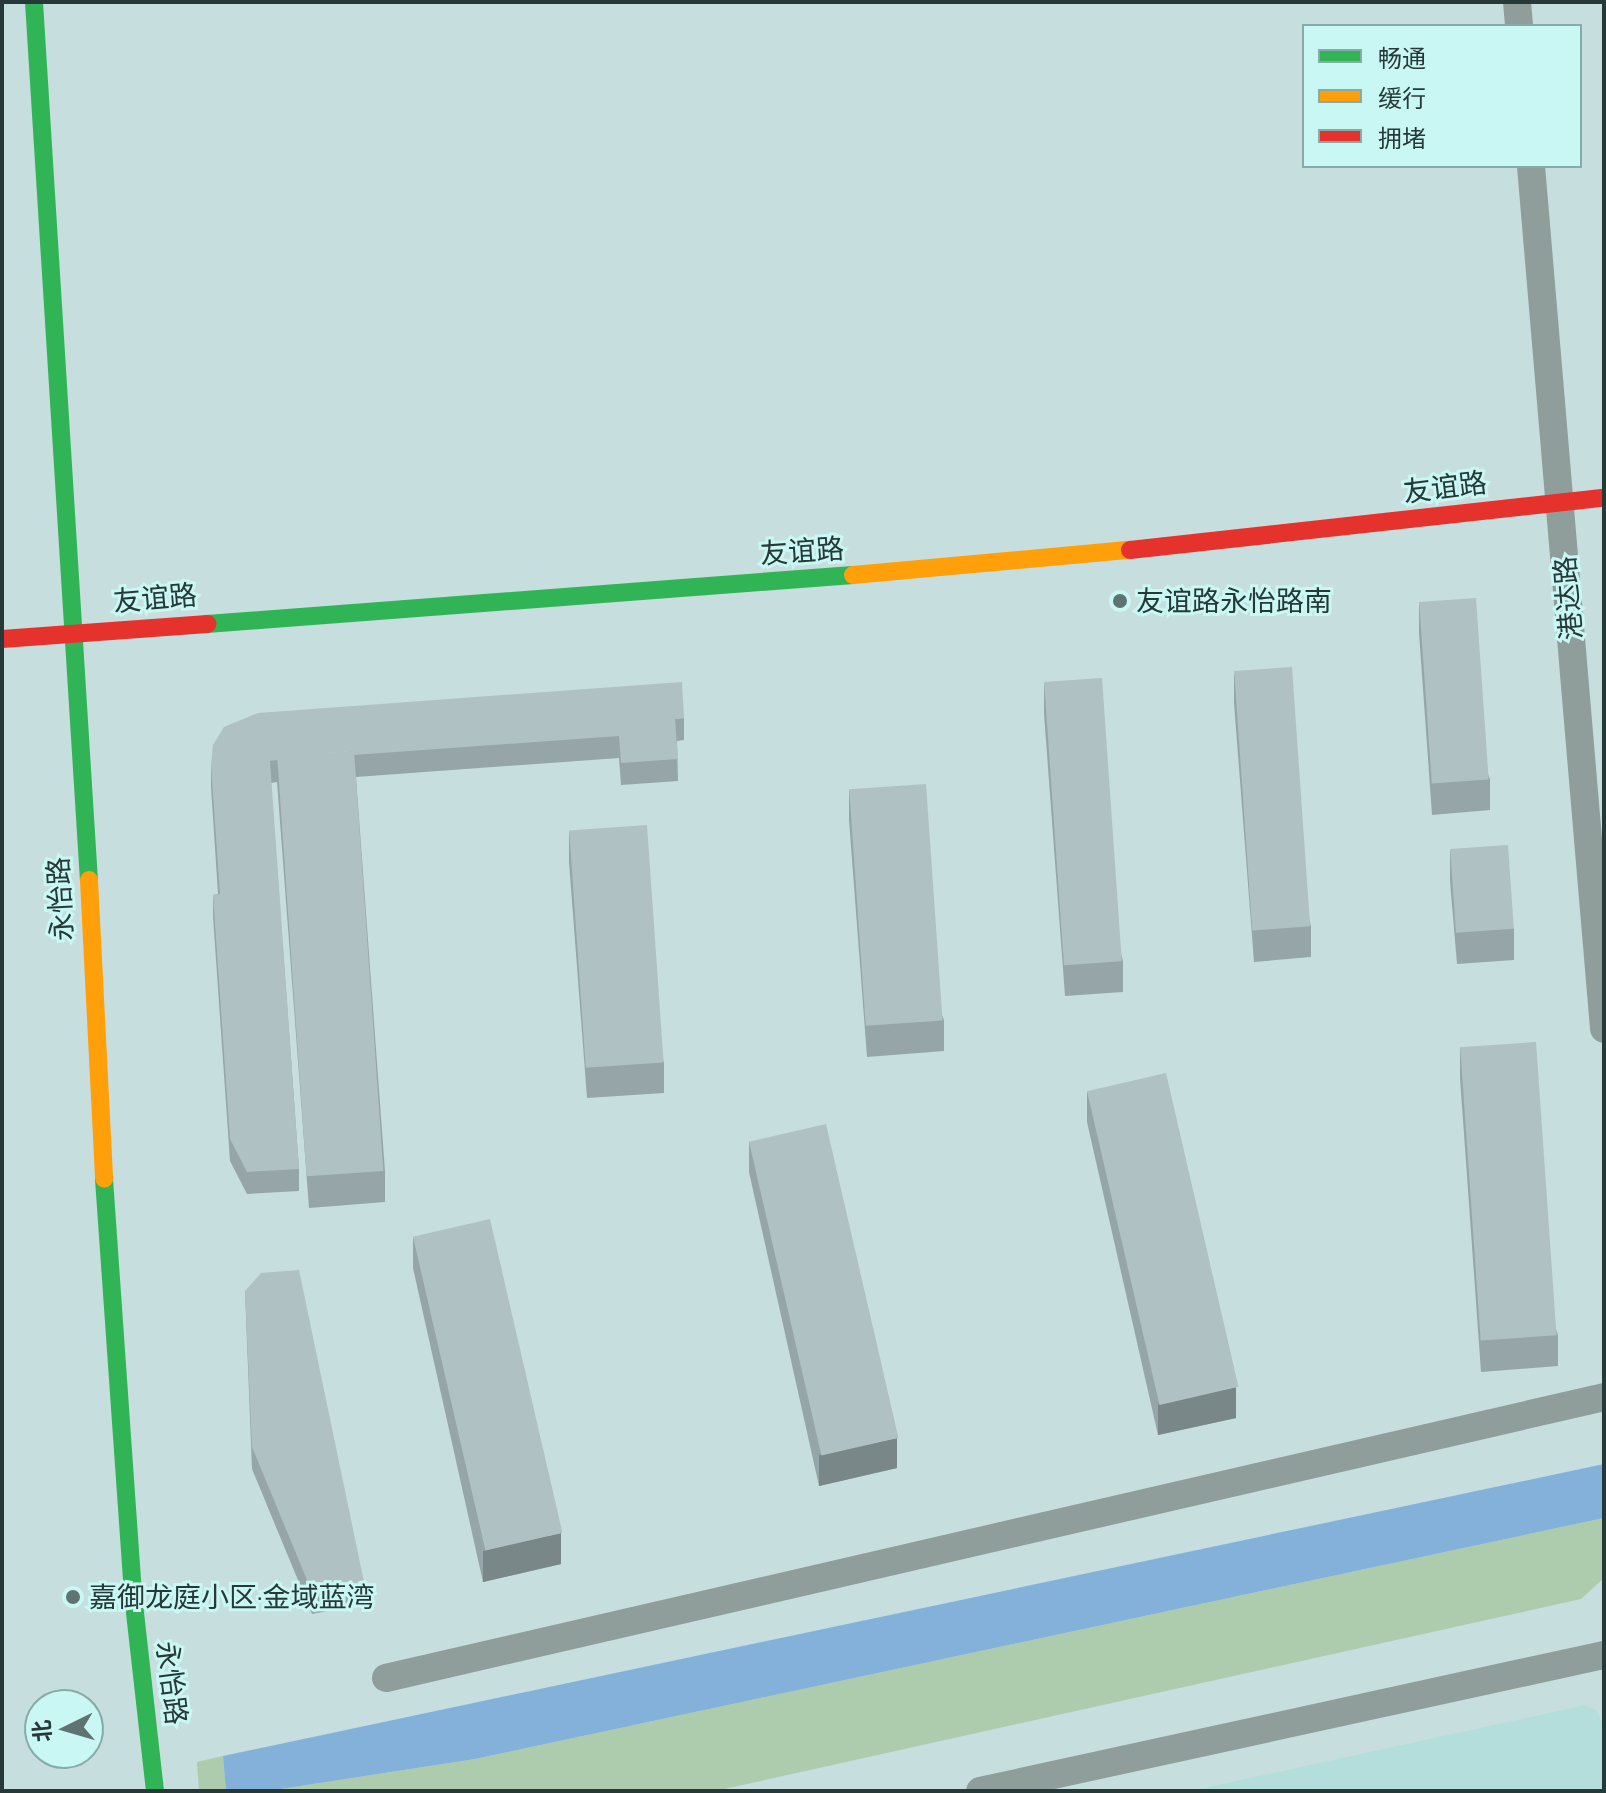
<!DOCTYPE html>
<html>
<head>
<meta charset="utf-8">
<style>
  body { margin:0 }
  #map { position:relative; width:1606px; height:1793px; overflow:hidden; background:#c6dedd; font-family:Quicksand,"Noto Sans SC",sans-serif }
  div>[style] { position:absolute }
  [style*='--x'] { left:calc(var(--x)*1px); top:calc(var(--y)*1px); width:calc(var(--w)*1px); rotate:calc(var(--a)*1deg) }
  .built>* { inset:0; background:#b4dedc }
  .green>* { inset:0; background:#adccae }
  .water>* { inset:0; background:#83b1da }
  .street>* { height:28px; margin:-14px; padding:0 14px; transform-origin:14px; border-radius:14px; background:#8f9e9a }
  .fast>* { height:18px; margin:-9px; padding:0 9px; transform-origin:9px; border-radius:9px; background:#30b455 }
  .slow>* { height:18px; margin:-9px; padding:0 9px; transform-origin:9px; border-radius:9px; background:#ff9f0a }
  .jam>* { height:18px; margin:-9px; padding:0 9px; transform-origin:9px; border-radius:9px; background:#e5322d }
  .wall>* { inset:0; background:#96a6a8 }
  .shaded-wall>* { inset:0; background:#7a8788 }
  .building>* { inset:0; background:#afc1c3; transform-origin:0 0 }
  .dots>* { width:22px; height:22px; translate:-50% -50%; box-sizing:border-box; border:4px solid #c8f7f4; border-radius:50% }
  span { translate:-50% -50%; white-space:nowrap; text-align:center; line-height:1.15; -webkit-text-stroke:6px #c8f7f4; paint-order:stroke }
  .street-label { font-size:28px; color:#263938 }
  .poi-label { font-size:28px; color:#263938 }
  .left { translate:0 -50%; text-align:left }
  .frame { position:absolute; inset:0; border:4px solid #263938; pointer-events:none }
  .legend { position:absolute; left:1302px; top:24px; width:280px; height:144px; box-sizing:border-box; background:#c8f7f4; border:2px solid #87aba9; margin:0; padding:10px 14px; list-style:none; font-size:24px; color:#263938 }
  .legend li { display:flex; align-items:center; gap:16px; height:40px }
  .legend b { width:40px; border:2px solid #87aba9 }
  .north { position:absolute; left:24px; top:1689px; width:80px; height:80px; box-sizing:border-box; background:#c8f7f4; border:2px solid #87aba9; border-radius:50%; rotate:265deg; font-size:22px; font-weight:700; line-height:32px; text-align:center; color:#263938 }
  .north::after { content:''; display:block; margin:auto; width:28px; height:36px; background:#5e7372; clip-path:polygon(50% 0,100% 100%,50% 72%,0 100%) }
</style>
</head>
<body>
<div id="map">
  <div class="built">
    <div style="clip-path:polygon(1586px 1705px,1597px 1711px,1604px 1726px,1604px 1791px,1190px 1791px)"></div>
  </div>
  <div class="green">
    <div style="clip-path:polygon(1604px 1518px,1604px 1578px,1581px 1599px,715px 1791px,268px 1791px,475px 1759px)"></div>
    <div style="clip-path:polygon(223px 1756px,226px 1791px,199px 1791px,197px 1762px)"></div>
  </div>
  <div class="water">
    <div style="clip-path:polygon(1604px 1464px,1604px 1518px,475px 1759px,268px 1791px,226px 1791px,223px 1756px)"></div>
  </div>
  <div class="street">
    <div style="--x:1517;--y:2;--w:24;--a:85"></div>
    <div style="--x:1531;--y:166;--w:866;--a:85.16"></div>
    <div style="--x:386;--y:1678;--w:1250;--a:-12.99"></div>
    <div style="--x:980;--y:1791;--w:639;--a:-12.3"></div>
  </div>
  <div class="fast">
    <div style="--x:34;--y:2;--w:880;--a:86.42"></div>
    <div style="--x:207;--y:624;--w:648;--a:-4.34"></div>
    <div style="--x:104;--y:1179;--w:417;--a:86"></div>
    <div style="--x:133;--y:1595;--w:197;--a:83.6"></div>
  </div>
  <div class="slow">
    <div style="--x:853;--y:575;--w:278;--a:-5.2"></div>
    <div style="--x:89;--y:880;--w:299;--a:87.1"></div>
  </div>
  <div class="jam">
    <div style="--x:1130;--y:550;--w:477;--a:-6.3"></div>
    <div style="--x:2;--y:639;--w:206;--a:-4.2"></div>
  </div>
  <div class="wall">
    <div style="clip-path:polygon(1419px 602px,1490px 779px,1490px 810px,1432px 815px,1419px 633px)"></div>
    <div style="clip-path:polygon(1234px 672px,1311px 926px,1311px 957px,1254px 962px,1234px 703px)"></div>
    <div style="clip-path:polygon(1044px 683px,1123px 961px,1123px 992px,1065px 996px,1044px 714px)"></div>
    <div style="clip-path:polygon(684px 718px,684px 740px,677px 741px,678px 781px,621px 785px,619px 758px,356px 777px,385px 1171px,385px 1202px,309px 1208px,277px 782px,271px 783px,299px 1169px,299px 1191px,247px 1194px,230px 1161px,213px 917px,213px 895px,218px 894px,211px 787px,211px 765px)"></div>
    <div style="clip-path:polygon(849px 789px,944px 1020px,944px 1051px,867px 1057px,849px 820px)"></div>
    <div style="clip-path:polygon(569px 831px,664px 1062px,664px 1093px,587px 1098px,569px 862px)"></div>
    <div style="clip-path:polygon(1450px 850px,1514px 929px,1514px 960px,1457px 964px,1450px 881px)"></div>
    <div style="clip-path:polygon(1460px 1047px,1558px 1335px,1558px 1366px,1481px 1372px,1460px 1078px)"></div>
    <div style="clip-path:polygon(1087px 1091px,1236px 1418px,1158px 1435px,1087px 1122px)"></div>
    <div style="clip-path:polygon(749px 1141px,897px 1468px,819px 1486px,749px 1172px)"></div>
    <div style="clip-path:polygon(413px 1237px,561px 1564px,483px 1582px,413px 1268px)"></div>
    <div style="clip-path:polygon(245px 1291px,364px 1582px,364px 1604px,312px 1614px,252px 1469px)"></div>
  </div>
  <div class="shaded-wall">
    <div style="clip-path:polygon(1236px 1387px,1236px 1418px,1158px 1435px,1158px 1404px)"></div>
    <div style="clip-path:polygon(897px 1438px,897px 1468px,819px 1486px,819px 1455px)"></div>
    <div style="clip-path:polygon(561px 1533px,561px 1564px,483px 1582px,483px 1551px)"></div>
  </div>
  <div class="building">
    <div style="left:1476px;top:598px;width:182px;height:57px;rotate:86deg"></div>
    <div style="left:1292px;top:667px;width:260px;height:58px;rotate:86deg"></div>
    <div style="left:1102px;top:678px;width:284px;height:58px;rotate:86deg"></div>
    <div style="clip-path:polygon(682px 682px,684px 718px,675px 719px,678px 759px,621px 763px,619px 736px,354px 755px,354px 751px,277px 757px,278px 760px,270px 761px,299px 1169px,247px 1172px,230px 1139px,213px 895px,220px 894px,211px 765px,213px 745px,224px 727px,258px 713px)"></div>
    <div style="left:354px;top:751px;width:421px;height:77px;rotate:86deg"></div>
    <div style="left:926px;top:784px;width:237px;height:77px;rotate:86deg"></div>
    <div style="left:647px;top:825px;width:238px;height:78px;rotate:86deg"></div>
    <div style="left:1508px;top:845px;width:84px;height:58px;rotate:86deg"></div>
    <div style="left:1536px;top:1042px;width:294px;height:76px;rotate:86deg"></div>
    <div style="left:1166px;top:1073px;width:322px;height:81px;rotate:77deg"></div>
    <div style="left:826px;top:1124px;width:322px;height:79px;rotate:77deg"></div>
    <div style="left:490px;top:1219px;width:322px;height:79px;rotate:77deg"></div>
    <div style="clip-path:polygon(299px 1270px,364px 1582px,312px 1592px,252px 1447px,245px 1291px,261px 1273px)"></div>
  </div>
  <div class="dots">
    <div style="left:1120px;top:601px;background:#5e7372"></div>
    <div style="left:73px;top:1597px;background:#5e7372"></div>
  </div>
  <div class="street-label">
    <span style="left:1445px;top:487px;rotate:-7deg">友谊路</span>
    <span style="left:802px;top:551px;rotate:-4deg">友谊路</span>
    <span style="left:155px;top:598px;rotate:-5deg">友谊路</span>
    <span style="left:1568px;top:598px;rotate:-95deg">港达路</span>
    <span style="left:60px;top:899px;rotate:-93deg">永怡路</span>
    <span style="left:172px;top:1683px;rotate:83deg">永怡路</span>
  </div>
  <div class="poi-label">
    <span class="left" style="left:1136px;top:601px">友谊路永怡路南</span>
    <span class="left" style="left:89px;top:1597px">嘉御龙庭小区·金域蓝湾</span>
  </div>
  <div class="frame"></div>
  <ul class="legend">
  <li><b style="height:10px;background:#30b455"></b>畅通</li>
  <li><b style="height:10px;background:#ff9f0a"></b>缓行</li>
  <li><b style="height:10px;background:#e5322d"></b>拥堵</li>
  </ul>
  <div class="north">北</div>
</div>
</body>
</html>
